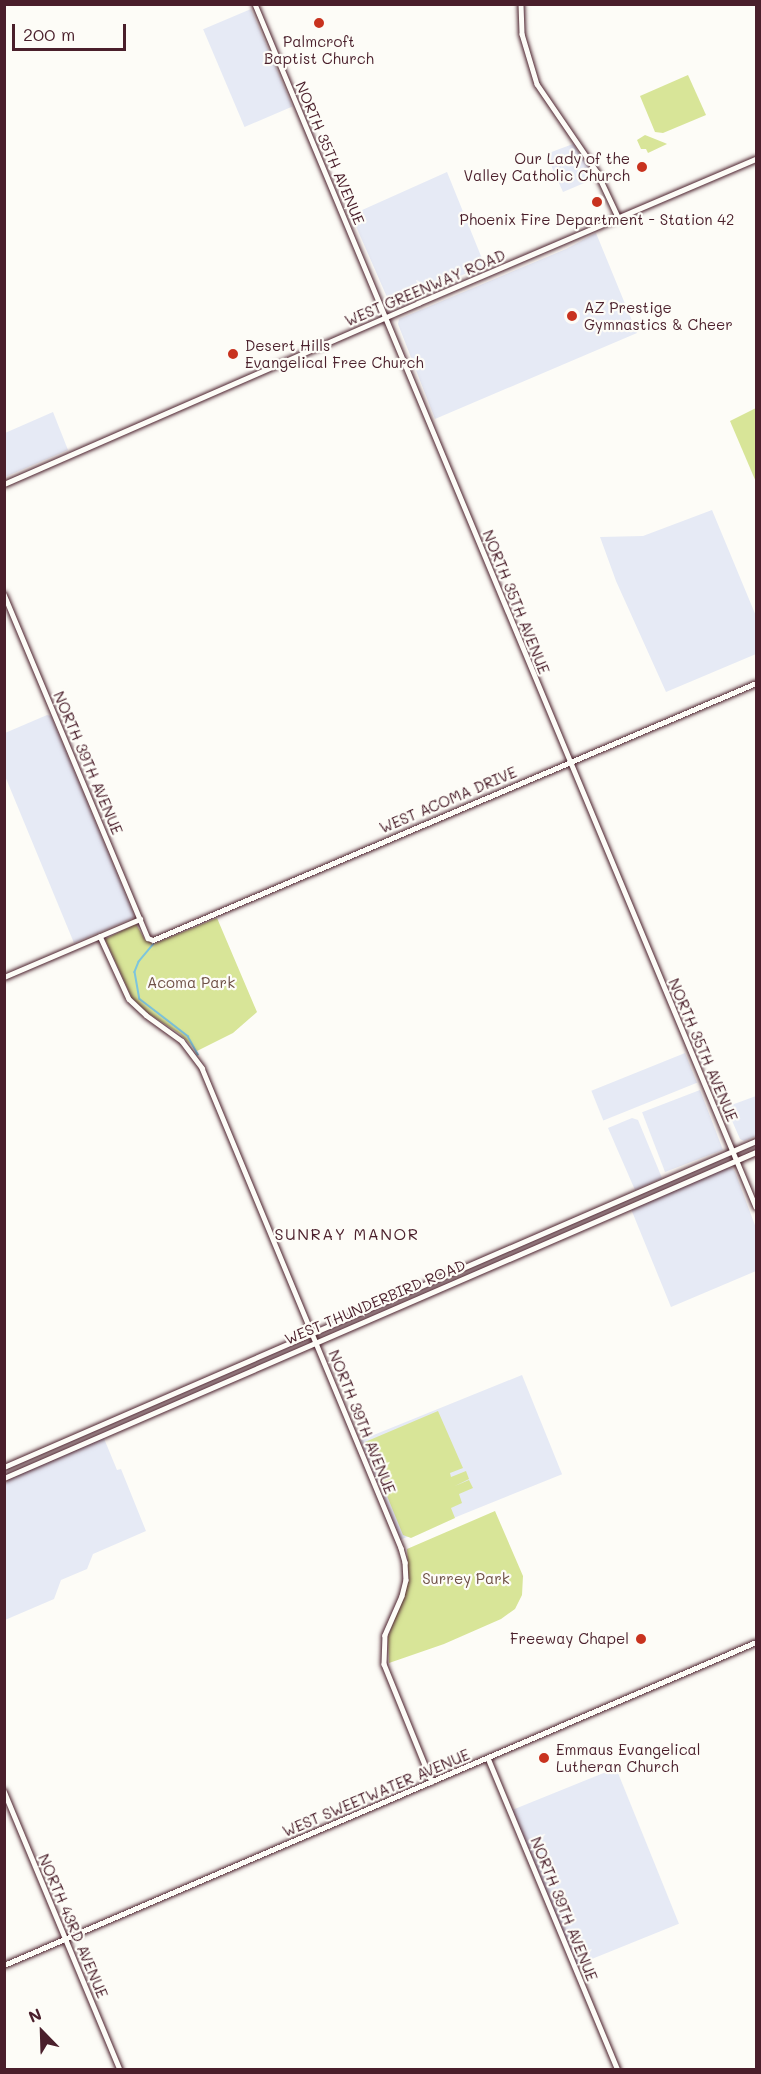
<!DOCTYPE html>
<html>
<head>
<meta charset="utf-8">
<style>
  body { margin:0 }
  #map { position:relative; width:761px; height:2074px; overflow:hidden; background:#fdfcf7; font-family:Mali,sans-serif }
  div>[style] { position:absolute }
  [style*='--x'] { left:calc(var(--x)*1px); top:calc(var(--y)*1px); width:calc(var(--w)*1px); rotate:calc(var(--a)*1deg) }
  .built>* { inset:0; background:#e6eaf5; transform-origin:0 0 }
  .green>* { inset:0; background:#d8e598 }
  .stream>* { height:1.5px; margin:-0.75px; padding:0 0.75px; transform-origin:0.75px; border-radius:0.75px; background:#7dc5dd }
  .roads { filter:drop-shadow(0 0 2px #4a1f2b) drop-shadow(0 0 2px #4a1f2b) }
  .secondary>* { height:4.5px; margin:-2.25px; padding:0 2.25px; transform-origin:2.25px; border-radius:2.25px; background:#fdfcf7 }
  .dots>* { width:16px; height:16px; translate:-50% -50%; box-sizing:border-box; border:3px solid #fdfcf7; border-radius:50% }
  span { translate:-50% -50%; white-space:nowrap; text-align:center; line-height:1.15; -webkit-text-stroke:4.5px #fdfcf7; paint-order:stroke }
  .poi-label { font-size:15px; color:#4a1f2b }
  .right { translate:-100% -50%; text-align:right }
  .left { translate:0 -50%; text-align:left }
  .street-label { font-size:15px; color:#4a1f2b }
  .park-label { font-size:15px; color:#6e5046 }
  .neighbourhood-label { font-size:16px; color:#4a1f2b; letter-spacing:1.5px }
  .frame { position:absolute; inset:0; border:6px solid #4a1f2b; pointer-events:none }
  .north { position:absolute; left:12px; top:2002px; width:60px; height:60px; -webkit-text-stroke:4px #fdfcf7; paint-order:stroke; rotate:337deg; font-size:16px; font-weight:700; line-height:24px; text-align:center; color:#4a1f2b }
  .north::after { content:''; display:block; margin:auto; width:21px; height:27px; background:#4a1f2b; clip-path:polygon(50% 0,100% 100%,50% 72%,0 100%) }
  .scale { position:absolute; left:12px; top:24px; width:114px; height:27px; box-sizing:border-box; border:3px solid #4a1f2b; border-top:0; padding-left:8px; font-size:18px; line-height:21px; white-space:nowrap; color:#4a1f2b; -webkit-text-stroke:4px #fdfcf7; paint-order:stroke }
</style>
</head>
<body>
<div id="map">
  <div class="built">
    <div style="left:251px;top:9px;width:106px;height:52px;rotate:67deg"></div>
    <div style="clip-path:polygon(573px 144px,596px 178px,563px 192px,546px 154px)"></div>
    <div style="clip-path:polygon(447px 172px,485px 266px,427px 289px,396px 304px,390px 304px,351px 215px)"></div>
    <div style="clip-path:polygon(596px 233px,637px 333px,435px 419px,398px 324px,399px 319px,566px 249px)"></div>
    <div style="clip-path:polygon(53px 412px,68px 450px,5px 477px,5px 433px)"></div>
    <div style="clip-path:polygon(712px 510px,756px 616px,756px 654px,666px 692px,616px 581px,600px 537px,643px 536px)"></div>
    <div style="clip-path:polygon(47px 715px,51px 716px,134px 915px,133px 918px,74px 943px,5px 776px,5px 733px)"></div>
    <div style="left:685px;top:1053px;width:32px;height:101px;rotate:68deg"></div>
    <div style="left:700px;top:1090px;width:64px;height:62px;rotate:69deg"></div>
    <div style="clip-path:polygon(756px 1096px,756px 1136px,744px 1141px,740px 1139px,726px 1107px)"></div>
    <div style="clip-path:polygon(632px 1118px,638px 1120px,662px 1178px,635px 1190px,608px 1128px)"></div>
    <div style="clip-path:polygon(726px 1168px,732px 1168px,735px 1172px,756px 1228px,756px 1271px,671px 1307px,631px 1209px)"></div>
    <div style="left:522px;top:1375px;width:107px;height:174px;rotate:68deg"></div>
    <div style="clip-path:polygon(103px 1436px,117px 1470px,121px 1469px,146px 1531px,93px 1554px,87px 1569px,61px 1580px,54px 1599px,5px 1620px,5px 1484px,14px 1476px)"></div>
    <div style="left:616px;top:1768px;width:168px;height:112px;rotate:68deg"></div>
  </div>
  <div class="green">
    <div style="clip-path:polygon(688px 75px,706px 115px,663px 133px,655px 132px,640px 96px)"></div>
    <div style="clip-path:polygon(645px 135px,665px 143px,667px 144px,648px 153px,646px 149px,641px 149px,637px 140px)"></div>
    <div style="clip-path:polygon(756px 408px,756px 482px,730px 421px)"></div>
    <div style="clip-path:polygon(217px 918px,257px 1012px,233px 1033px,197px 1051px,180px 1034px,148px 1013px,132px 998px,105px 939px,136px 924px,145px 940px,154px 944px)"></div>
    <div style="clip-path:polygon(438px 1411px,463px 1468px,450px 1473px,451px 1477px,466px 1471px,469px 1479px,455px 1486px,469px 1480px,473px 1488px,459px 1494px,462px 1503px,451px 1508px,455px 1518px,411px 1538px,403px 1535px,365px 1442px)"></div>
    <div style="clip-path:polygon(495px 1511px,523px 1576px,522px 1595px,515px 1609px,501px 1619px,444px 1644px,389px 1663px,388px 1637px,409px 1581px,407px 1549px)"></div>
  </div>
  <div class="stream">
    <div style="--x:154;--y:944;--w:23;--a:130"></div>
    <div style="--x:139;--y:962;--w:11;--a:112"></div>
    <div style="--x:135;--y:972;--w:27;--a:80"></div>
    <div style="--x:140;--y:999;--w:61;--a:37.6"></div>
    <div style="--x:188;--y:1036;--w:21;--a:61"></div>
  </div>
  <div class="roads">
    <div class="secondary">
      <div style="--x:255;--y:4;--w:1303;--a:67.39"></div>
      <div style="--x:521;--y:4;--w:30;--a:88"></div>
      <div style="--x:522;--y:34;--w:52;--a:73.3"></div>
      <div style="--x:537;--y:84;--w:107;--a:55.7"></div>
      <div style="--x:597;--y:172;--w:52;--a:64.9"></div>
      <div style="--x:4;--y:484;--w:452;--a:-23.6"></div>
      <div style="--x:418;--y:303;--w:367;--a:-23.1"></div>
      <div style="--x:4;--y:594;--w:373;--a:67.3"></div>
      <div style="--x:148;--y:938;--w:5;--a:22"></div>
      <div style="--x:153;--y:940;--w:655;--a:-23.08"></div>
      <div style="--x:100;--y:936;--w:69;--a:65.3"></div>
      <div style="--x:129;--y:999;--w:23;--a:43"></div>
      <div style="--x:146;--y:1015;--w:44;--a:35.8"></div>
      <div style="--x:182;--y:1041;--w:34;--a:53"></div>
      <div style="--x:202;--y:1068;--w:520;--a:67.48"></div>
      <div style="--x:401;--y:1548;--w:15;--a:74"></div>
      <div style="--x:405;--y:1562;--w:18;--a:87"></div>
      <div style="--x:406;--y:1580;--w:16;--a:104"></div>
      <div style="--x:402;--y:1596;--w:43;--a:113.6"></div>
      <div style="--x:385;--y:1635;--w:29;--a:92"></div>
      <div style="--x:384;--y:1664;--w:127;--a:67.9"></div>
      <div style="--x:4;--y:977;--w:148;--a:-23.1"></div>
      <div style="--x:4;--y:1467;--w:820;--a:-23.44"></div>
      <div style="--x:4;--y:1478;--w:820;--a:-23.44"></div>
      <div style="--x:488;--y:1758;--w:338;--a:67.4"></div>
      <div style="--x:4;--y:1791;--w:302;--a:67.4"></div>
      <div style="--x:4;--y:1965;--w:818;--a:-23.24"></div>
    </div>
  </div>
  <div class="dots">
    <div style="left:319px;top:23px;background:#c8321e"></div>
    <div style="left:642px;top:167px;background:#c8321e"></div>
    <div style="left:597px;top:202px;background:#c8321e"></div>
    <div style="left:572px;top:316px;background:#c8321e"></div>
    <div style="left:233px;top:354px;background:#c8321e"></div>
    <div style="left:641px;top:1639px;background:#c8321e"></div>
    <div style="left:544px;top:1758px;background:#c8321e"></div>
  </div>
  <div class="poi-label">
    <span style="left:319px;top:50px">Palmcroft<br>Baptist Church</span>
    <span class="right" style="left:630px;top:167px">Our Lady of the<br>Valley Catholic Church</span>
    <span style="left:597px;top:220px">Phoenix Fire Department - Station 42</span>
    <span class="left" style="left:584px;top:316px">AZ Prestige<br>Gymnastics &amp; Cheer</span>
    <span class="left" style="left:245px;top:354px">Desert Hills<br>Evangelical Free Church</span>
    <span class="right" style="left:629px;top:1639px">Freeway Chapel</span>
    <span class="left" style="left:556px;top:1758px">Emmaus Evangelical<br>Lutheran Church</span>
  </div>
  <div class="street-label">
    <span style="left:330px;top:153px;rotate:67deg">NORTH 35TH AVENUE</span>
    <span style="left:425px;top:288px;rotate:-23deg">WEST GREENWAY ROAD</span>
    <span style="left:516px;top:602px;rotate:68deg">NORTH 35TH AVENUE</span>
    <span style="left:88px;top:763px;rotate:67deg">NORTH 39TH AVENUE</span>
    <span style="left:448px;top:800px;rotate:-23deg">WEST ACOMA DRIVE</span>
    <span style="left:703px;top:1050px;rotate:67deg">NORTH 35TH AVENUE</span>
    <span style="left:375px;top:1302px;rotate:-23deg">WEST THUNDERBIRD ROAD</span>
    <span style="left:362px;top:1422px;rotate:68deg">NORTH 39TH AVENUE</span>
    <span style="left:376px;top:1793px;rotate:-23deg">WEST SWEETWATER AVENUE</span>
    <span style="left:564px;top:1909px;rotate:68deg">NORTH 39TH AVENUE</span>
    <span style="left:73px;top:1926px;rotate:67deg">NORTH 43RD AVENUE</span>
  </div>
  <div class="park-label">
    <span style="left:191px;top:983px">Acoma Park</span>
    <span style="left:466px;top:1579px">Surrey Park</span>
  </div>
  <div class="neighbourhood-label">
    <span style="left:347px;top:1234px">SUNRAY MANOR</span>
  </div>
  <div class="frame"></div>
  <div class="north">N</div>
  <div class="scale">200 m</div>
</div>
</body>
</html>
